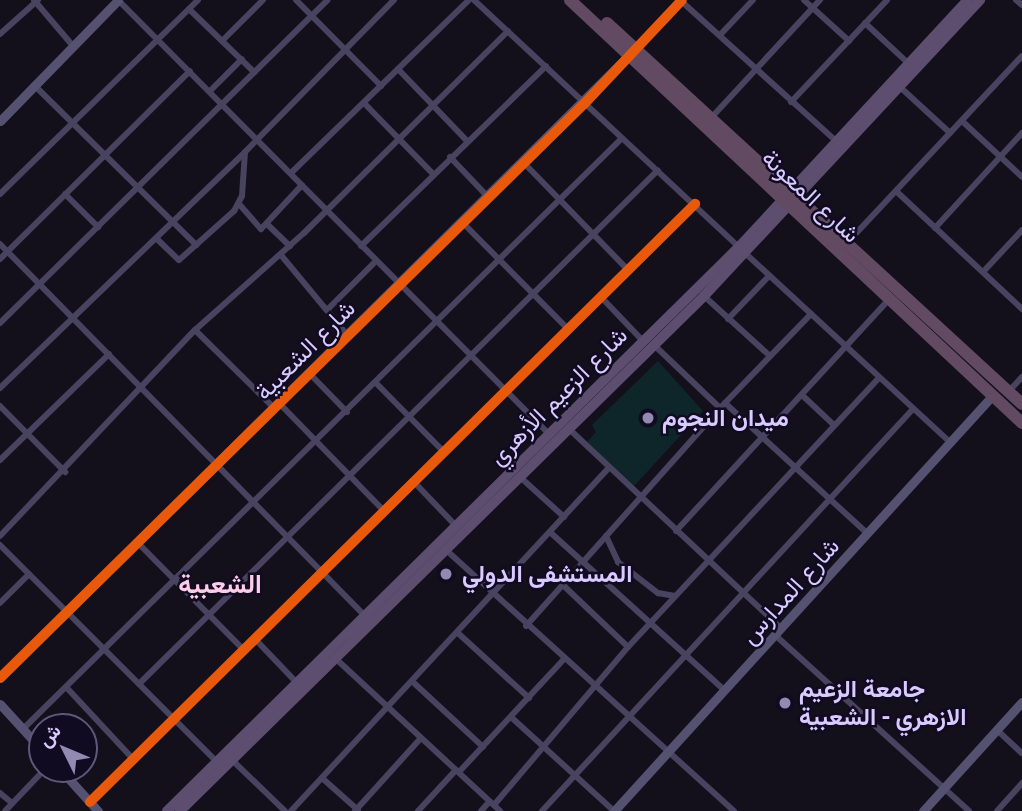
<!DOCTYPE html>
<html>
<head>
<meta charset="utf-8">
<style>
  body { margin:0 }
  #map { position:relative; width:1022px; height:811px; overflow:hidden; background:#13101c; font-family:Ubuntu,Vazirmatn,sans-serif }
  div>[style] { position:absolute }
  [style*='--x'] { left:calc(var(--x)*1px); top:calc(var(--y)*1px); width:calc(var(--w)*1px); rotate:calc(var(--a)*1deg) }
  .green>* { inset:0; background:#0e262a }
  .street>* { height:6px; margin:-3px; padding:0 3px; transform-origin:3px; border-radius:3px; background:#48435e }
  .secondary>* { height:9px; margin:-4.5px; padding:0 4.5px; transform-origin:4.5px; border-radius:4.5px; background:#555170 }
  .primary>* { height:10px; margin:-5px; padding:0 5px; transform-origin:5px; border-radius:5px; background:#5d4d6f }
  .highway>* { height:12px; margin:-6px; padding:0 6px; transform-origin:6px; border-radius:6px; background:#624a63 }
  .cycleway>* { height:10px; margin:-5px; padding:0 5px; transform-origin:5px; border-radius:5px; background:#e8590c }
  .dots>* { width:19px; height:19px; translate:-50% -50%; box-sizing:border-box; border:4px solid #110b21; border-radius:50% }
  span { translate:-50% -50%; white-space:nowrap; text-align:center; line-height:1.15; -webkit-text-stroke:5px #110b21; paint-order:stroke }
  .street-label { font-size:24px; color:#d7cbff }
  .poi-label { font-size:24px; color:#d7cbff; font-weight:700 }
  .left { translate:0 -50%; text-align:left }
  .neighbourhood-label { font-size:26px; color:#ffcde7; font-weight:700 }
  .north { position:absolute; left:28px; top:713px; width:70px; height:70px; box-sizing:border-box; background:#110b21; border:2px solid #60587a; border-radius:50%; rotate:313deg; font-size:19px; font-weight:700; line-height:28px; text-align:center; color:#d7cbff }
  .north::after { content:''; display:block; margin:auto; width:24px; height:32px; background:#928ab0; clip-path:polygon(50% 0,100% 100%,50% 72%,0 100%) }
</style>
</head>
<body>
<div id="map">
  <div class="green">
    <div style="clip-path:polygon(658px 361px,703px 411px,634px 486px,587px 442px,596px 432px,592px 425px)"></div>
  </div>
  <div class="street">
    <div style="--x:34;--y:0;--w:60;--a:49.7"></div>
    <div style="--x:118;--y:0;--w:612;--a:45.2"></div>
    <div style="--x:296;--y:0;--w:121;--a:45.3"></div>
    <div style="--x:474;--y:0;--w:362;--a:43"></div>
    <div style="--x:680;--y:0;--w:212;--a:42.1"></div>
    <div style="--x:804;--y:0;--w:61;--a:42.3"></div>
    <div style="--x:1016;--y:0;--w:8;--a:40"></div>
    <div style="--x:189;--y:9;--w:91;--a:44.1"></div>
    <div style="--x:865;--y:23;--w:60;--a:43"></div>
    <div style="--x:0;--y:34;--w:51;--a:-41.8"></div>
    <div style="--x:720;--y:35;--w:48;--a:-46.7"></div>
    <div style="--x:222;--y:41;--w:58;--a:-45"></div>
    <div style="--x:636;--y:49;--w:67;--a:-46.8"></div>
    <div style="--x:398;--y:69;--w:100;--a:46.2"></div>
    <div style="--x:34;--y:85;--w:228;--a:44.6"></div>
    <div style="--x:900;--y:87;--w:68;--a:42.6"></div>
    <div style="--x:210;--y:91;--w:45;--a:-45"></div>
    <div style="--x:791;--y:102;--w:140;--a:-46.7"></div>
    <div style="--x:364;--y:103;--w:100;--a:45.8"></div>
    <div style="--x:711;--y:118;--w:161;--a:-47.3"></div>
    <div style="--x:962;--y:121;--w:82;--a:43"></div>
    <div style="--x:450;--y:157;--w:54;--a:46.5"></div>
    <div style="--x:524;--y:163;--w:149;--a:45.8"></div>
    <div style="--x:291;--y:173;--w:248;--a:-44.2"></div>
    <div style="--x:896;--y:191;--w:173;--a:43.1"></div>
    <div style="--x:0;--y:194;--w:277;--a:-44.4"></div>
    <div style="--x:65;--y:194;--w:47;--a:45"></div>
    <div style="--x:240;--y:205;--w:32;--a:49"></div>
    <div style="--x:261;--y:229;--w:60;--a:-47"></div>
    <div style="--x:463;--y:223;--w:149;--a:45.3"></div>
    <div style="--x:267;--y:224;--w:32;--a:44"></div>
    <div style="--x:935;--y:228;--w:129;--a:-47.5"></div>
    <div style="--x:157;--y:239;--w:30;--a:44"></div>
    <div style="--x:179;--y:260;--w:74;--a:-41.7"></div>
    <div style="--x:234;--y:211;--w:17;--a:-62"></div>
    <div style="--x:242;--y:196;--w:44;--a:-86.1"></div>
    <div style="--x:847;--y:243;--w:256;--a:-46.9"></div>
    <div style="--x:0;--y:244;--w:521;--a:45.54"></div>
    <div style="--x:361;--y:246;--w:258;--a:-44.2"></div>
    <div style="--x:745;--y:253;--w:280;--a:42.7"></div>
    <div style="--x:281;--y:255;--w:105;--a:50.4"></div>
    <div style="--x:0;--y:259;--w:267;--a:-44.7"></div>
    <div style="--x:983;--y:272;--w:57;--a:-47.1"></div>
    <div style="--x:704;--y:296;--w:89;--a:42.3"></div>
    <div style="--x:601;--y:297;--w:61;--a:46.3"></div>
    <div style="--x:327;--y:310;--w:69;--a:-45"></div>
    <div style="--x:728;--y:319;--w:59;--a:-46.4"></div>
    <div style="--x:0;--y:323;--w:460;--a:-44.6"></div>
    <div style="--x:195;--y:330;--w:112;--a:44.6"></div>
    <div style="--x:653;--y:344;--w:93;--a:43.7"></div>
    <div style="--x:720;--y:408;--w:7;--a:-45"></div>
    <div style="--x:725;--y:403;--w:194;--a:42.5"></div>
    <div style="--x:310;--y:374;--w:53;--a:45.8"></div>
    <div style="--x:376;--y:383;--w:97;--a:45.4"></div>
    <div style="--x:0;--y:388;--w:340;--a:-43.9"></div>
    <div style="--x:245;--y:152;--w:213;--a:-45.6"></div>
    <div style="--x:1008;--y:392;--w:21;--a:-47"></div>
    <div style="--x:802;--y:395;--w:44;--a:43.2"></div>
    <div style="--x:725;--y:403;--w:124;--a:-46"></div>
    <div style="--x:280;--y:404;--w:149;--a:45.8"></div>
    <div style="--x:0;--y:406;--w:93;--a:45.4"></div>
    <div style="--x:568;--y:428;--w:292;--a:43.2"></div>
    <div style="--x:0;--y:460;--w:152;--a:-44.2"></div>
    <div style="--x:519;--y:476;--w:61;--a:42.3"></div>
    <div style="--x:414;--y:482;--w:61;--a:46.3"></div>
    <div style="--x:676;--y:531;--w:315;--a:-47.4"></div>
    <div style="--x:551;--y:533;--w:232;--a:42.2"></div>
    <div style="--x:0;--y:536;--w:284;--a:-46.6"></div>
    <div style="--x:195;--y:330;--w:146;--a:-41.7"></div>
    <div style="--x:304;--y:233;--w:287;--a:-44.7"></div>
    <div style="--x:606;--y:536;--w:29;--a:65"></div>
    <div style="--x:618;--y:562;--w:51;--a:37.8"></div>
    <div style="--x:658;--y:593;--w:17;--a:10"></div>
    <div style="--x:138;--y:543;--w:151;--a:45.3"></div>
    <div style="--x:0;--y:545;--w:307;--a:45"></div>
    <div style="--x:445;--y:549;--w:390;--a:42.2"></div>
    <div style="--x:564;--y:586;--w:88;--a:43.6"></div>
    <div style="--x:0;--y:603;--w:41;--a:-45"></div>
    <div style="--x:526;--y:626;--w:292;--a:-48.3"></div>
    <div style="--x:459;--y:634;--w:95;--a:42.4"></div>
    <div style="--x:775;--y:635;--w:262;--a:42.2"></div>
    <div style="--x:255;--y:639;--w:61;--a:46.3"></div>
    <div style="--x:335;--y:658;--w:225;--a:42.8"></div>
    <div style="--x:414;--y:683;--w:94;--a:42.8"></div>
    <div style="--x:139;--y:684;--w:730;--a:-44.72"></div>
    <div style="--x:67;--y:688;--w:97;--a:47.1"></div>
    <div style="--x:511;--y:717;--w:139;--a:42.4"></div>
    <div style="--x:23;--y:729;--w:841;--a:-44.61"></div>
    <div style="--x:997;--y:730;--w:34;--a:43"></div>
    <div style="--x:232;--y:760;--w:74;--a:43.9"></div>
    <div style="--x:459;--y:772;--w:153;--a:-47.1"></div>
    <div style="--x:322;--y:778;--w:48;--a:41.6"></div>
    <div style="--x:0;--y:793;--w:16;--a:40"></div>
    <div style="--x:90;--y:802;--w:851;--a:-44.67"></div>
    <div style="--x:494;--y:805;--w:207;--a:-49.7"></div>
    <div style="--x:628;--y:647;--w:368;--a:-47"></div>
    <div style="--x:5;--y:811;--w:58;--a:-46.4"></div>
    <div style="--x:291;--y:811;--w:468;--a:-47.2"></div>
    <div style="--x:355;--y:811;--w:98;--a:-47.9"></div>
    <div style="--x:418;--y:811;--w:56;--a:-47.2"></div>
    <div style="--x:481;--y:811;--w:13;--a:-48"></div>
    <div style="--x:542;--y:811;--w:547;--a:-47.3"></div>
    <div style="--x:997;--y:811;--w:38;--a:-48"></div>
  </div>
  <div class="secondary">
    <div style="--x:0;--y:121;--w:169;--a:-45.7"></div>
    <div style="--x:0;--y:678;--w:890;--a:-44.73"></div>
    <div style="--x:0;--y:704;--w:62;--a:47.6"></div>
    <div style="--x:60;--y:769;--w:57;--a:47.9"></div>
    <div style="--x:614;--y:811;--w:561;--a:-47.67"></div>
    <div style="--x:923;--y:811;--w:147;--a:-47.8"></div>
  </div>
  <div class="primary">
    <div style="--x:167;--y:811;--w:803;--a:-44.6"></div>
    <div style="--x:739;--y:247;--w:337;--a:-47.2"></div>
    <div style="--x:180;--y:811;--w:735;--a:-44.5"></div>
    <div style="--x:704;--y:296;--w:405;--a:-47"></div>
  </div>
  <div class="highway">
    <div style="--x:570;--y:0;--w:619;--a:43.1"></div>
    <div style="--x:607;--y:23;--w:563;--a:42.55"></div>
  </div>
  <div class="cycleway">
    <div style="--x:0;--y:678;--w:820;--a:-44.51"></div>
    <div style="--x:585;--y:103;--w:141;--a:-46.7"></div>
    <div style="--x:90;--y:802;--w:851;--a:-44.67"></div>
  </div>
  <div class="dots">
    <div style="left:648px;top:418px;background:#928ab0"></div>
    <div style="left:446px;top:574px;background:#928ab0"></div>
    <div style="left:785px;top:703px;background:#928ab0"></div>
  </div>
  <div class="street-label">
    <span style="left:811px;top:196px;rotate:43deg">شارع المعونة</span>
    <span style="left:305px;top:350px;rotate:-45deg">شارع الشعبية</span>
    <span style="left:558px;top:396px;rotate:-45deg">شارع الزعيم الأزهري</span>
    <span style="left:790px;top:591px;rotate:-48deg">شارع المدارس</span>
  </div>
  <div class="poi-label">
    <span class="left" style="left:662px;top:418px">ميدان النجوم</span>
    <span class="left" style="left:462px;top:574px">المستشفى الدولي</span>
    <span class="left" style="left:799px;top:703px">جامعة الزعيم<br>الازهري - الشعبية</span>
  </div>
  <div class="neighbourhood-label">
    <span style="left:220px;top:584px">الشعبية</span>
  </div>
  <div class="north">ش</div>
</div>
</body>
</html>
